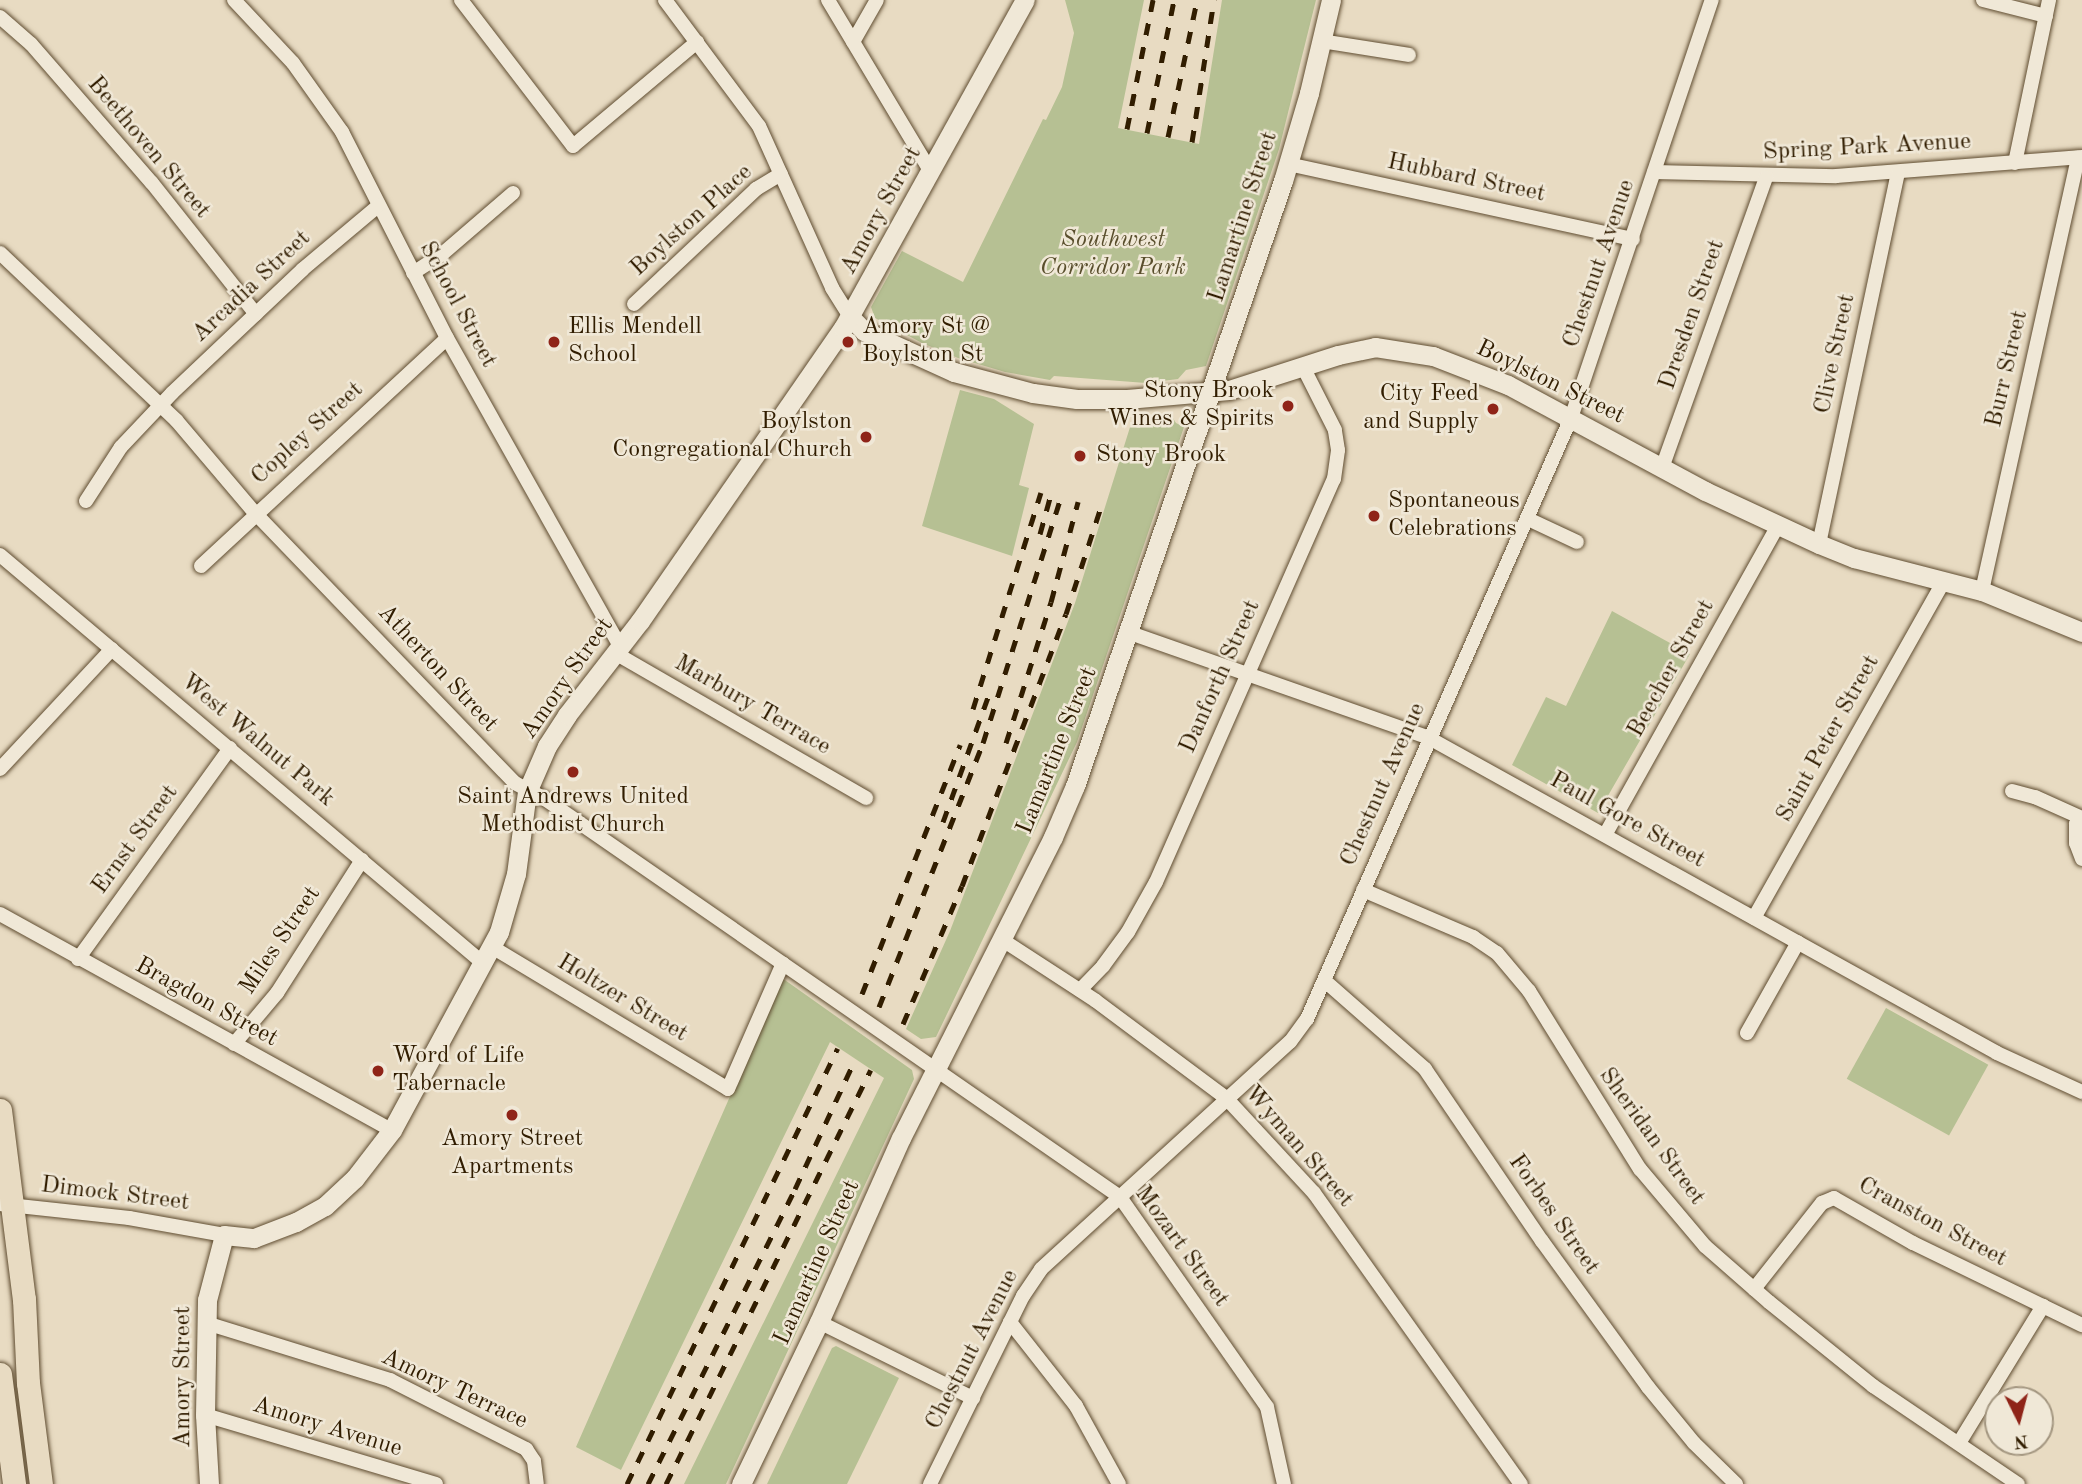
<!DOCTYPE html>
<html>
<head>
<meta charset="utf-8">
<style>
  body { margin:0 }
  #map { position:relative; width:2082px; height:1484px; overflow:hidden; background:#e8dbc2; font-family:"Old Standard TT",serif }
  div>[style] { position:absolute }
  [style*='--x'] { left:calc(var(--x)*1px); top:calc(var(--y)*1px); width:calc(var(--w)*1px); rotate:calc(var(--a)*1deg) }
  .green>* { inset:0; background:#b6c093; transform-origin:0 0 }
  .roads { filter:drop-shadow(0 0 2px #5f4c30) drop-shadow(0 0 2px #5f4c30) }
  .street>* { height:14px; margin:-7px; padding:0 7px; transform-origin:7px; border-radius:7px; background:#f0e8d7 }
  .secondary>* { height:19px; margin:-9.5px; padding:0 9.5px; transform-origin:9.5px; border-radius:9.5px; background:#f0e8d7 }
  .primary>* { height:23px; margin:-11.5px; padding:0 11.5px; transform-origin:11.5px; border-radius:11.5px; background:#e8dbc2 }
  .rail>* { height:5px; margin-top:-2.5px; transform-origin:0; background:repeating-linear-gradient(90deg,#311d00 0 12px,transparent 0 24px) }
  .dots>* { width:19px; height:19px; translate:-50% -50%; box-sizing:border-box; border:4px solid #f0e8d7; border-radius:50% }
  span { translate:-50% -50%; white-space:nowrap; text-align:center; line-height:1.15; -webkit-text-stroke:5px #f0e8d7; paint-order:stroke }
  .street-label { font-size:24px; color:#311d00 }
  .park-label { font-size:24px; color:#594e2c; font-style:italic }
  .poi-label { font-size:24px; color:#311d00 }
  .left { translate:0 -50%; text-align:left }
  .right { translate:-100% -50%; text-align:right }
  .north { position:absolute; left:1984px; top:1386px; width:70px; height:70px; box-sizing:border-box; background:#f0e8d7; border:2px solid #a49781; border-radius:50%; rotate:174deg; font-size:19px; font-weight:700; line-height:28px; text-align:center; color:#311d00 }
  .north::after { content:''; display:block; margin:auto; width:24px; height:32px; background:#8f2418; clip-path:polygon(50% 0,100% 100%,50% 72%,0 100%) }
</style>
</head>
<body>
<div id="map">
  <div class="green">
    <div style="clip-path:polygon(1065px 0,1144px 0,1118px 128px,1199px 144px,1222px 0,1316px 0,1279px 149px,1206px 366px,1186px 370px,1178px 379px,1146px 383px,1054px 376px,1050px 380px,1005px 372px,958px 358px,922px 343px,875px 318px,871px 307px,902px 251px,963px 282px,1043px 119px,1046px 120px,1062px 87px,1074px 33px)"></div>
    <div style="clip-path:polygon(960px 390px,994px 399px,1034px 424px,1019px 485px,1029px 488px,1012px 556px,922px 526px)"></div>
    <div style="clip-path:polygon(1169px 412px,1176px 423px,1184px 427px,1077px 742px,936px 1037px,921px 1039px,906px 1029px,950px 931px,1075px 603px,1131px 424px)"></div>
    <div style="clip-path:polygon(1612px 611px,1690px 654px,1598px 813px,1512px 765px,1546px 697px,1566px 706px)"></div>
    <div style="clip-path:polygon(782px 978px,912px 1070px,914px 1079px,726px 1484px,684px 1484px,884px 1078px,830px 1042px,621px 1470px,576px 1447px)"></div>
    <div style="left:1886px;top:1008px;width:117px;height:81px;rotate:29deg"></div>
    <div style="clip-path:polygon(836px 1346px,899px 1378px,847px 1484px,767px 1484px,832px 1348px)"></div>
  </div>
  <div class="roads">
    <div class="street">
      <div style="--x:234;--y:0;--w:86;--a:46.9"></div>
      <div style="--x:293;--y:63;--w:85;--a:54.6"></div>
      <div style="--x:342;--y:132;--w:231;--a:63"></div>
      <div style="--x:447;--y:338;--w:353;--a:60.7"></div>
      <div style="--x:461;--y:0;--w:184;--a:52.5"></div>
      <div style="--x:573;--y:146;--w:162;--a:-40"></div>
      <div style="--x:665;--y:0;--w:157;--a:53.3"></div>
      <div style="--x:759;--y:126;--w:178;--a:65.7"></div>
      <div style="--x:832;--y:288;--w:34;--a:58"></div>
      <div style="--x:828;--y:0;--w:200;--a:59.1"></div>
      <div style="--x:1983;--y:0;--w:65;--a:14.3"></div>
      <div style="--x:0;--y:17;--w:41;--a:41.1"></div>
      <div style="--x:31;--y:44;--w:184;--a:49"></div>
      <div style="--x:152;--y:183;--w:167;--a:51.6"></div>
      <div style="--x:1321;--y:41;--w:89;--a:9"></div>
      <div style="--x:853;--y:42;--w:48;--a:-60.3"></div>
      <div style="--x:2015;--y:163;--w:167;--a:-78.2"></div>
      <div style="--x:1288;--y:164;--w:353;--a:12.3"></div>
      <div style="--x:1654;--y:172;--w:182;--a:1.3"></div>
      <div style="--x:1836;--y:176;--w:247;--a:-4.4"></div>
      <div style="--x:0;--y:253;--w:243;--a:43.5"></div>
      <div style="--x:176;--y:420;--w:122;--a:49.7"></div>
      <div style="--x:255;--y:513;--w:375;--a:46.1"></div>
      <div style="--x:515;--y:783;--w:34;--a:28"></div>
      <div style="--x:545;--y:799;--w:699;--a:34.69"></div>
      <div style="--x:1120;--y:1197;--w:256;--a:55"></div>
      <div style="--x:1267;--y:1407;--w:79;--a:77.6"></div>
      <div style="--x:413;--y:273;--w:33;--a:-33"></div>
      <div style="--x:441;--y:255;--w:95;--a:-40.7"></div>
      <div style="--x:634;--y:304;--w:168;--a:-43.3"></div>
      <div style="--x:756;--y:189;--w:29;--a:-31"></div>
      <div style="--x:1662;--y:468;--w:309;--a:-70.3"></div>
      <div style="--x:86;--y:501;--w:64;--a:-57.1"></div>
      <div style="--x:121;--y:447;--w:74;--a:-46.6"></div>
      <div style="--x:172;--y:393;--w:180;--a:-43.4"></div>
      <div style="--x:303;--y:269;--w:98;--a:-40"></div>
      <div style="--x:1528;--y:519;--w:54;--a:25.1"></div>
      <div style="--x:1819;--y:544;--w:379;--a:-78"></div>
      <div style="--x:0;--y:555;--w:632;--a:40.19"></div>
      <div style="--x:201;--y:566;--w:335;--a:-42.8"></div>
      <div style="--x:1982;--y:591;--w:444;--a:-77.5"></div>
      <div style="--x:1130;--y:633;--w:317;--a:19.3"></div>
      <div style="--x:1429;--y:738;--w:649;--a:29.01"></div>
      <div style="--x:1997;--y:1053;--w:94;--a:24.6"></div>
      <div style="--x:615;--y:653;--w:290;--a:30"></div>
      <div style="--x:0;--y:769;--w:164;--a:-47"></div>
      <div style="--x:2012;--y:791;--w:24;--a:15"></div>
      <div style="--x:2035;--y:797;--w:51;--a:24.1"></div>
      <div style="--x:2082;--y:819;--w:8;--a:140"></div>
      <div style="--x:2076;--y:824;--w:19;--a:90"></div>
      <div style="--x:2076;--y:843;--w:17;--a:69"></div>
      <div style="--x:1605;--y:835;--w:355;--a:-60.8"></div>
      <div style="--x:1363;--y:890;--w:120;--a:23.1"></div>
      <div style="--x:1473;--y:937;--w:29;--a:34"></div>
      <div style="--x:1497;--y:953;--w:50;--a:49.9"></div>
      <div style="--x:1529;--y:991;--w:210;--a:58.1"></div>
      <div style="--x:1640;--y:1169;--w:101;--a:49.8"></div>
      <div style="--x:1705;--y:1246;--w:85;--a:41.2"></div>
      <div style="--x:1769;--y:1302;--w:134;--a:38.9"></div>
      <div style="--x:1873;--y:1386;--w:175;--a:34.1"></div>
      <div style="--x:0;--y:914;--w:448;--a:28.9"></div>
      <div style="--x:1754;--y:918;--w:386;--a:-60.6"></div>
      <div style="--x:1001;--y:939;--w:113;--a:33.1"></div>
      <div style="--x:1096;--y:1001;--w:162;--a:36.7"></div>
      <div style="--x:1226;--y:1098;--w:129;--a:47.2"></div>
      <div style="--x:1314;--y:1193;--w:357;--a:54.6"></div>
      <div style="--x:492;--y:947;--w:275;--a:31"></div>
      <div style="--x:728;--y:1089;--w:137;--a:-66.4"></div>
      <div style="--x:78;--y:959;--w:260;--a:-54.2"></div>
      <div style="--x:1325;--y:981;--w:133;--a:41.3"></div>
      <div style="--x:1425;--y:1069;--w:208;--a:55.8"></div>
      <div style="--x:1542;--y:1241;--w:180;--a:54"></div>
      <div style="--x:1648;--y:1387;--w:72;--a:50.6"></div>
      <div style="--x:1694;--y:1443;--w:59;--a:44.3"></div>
      <div style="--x:1080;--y:990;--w:33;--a:-46"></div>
      <div style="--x:1103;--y:966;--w:42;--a:-53.7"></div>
      <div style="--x:1128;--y:932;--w:57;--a:-60.8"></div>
      <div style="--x:1156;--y:882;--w:441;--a:-66.2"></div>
      <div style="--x:1334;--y:479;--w:29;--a:-82"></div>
      <div style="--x:1338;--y:450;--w:20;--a:-99"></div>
      <div style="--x:1335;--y:430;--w:71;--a:-116.9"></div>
      <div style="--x:1747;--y:1033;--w:104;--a:-60.7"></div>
      <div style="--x:234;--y:1044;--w:67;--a:-49.9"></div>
      <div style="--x:277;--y:993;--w:158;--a:-57.4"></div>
      <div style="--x:0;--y:1204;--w:130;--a:6.2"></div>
      <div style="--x:129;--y:1218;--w:97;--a:10.1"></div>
      <div style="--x:1754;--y:1289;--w:110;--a:-51.7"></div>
      <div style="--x:1822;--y:1203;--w:13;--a:-23"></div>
      <div style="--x:1834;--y:1198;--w:91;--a:29.7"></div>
      <div style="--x:1913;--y:1243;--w:188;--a:25.9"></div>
      <div style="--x:819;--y:1322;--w:172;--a:26.3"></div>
      <div style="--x:1010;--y:1322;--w:107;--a:51.8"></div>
      <div style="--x:1076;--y:1406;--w:89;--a:61.1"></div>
      <div style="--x:206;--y:1323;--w:193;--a:17.2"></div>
      <div style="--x:390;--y:1380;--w:153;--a:26.9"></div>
      <div style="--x:526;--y:1449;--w:14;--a:56"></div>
      <div style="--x:534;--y:1461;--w:23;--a:83"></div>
      <div style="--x:205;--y:1415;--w:241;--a:16.6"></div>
      <div style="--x:1959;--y:1443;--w:161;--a:-58.5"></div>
      <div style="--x:930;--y:1484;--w:210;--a:-63.7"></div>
      <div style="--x:1023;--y:1296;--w:32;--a:-56"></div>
      <div style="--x:1041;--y:1269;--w:337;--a:-42.4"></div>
      <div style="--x:1290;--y:1042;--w:29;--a:-54"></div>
      <div style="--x:1307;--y:1019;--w:656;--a:-66.29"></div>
      <div style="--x:1571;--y:418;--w:441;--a:-71.4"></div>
    </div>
    <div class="secondary">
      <div style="--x:850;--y:317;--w:20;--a:45"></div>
      <div style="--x:864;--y:331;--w:99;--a:24.5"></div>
      <div style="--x:954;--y:372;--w:82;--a:14.9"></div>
      <div style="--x:1033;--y:393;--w:44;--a:7.8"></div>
      <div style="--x:1077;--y:399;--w:50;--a:0"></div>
      <div style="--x:1127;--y:399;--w:102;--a:-5"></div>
      <div style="--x:1229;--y:390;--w:114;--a:-17.8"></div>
      <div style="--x:1338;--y:355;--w:38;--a:-12"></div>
      <div style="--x:1375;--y:347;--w:59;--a:8.8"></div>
      <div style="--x:1433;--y:356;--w:80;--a:21.1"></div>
      <div style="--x:1508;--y:385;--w:224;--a:28.3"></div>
      <div style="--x:1705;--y:491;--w:126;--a:24.9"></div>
      <div style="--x:1819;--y:544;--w:38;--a:22"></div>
      <div style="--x:1854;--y:558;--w:132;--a:14.5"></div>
      <div style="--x:1982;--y:591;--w:108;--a:22.3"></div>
      <div style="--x:209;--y:1484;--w:69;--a:-93.3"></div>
      <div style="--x:205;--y:1415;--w:115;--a:-89"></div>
      <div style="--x:207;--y:1300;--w:67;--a:-75.3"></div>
      <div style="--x:224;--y:1235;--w:30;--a:6"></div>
      <div style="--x:254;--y:1238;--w:45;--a:-20.9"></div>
      <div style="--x:296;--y:1222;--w:33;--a:-29"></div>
      <div style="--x:325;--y:1206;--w:41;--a:-43"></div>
      <div style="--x:355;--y:1178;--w:61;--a:-52.4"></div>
      <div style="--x:392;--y:1130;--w:225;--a:-61.6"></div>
      <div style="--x:499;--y:932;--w:60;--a:-73.7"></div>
      <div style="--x:516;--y:874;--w:83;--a:-82.4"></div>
      <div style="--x:527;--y:792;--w:50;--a:-66.5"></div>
      <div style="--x:547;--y:746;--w:37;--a:-57"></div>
      <div style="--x:567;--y:715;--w:119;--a:-52.2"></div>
      <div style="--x:640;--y:621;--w:356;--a:-55.3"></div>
      <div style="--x:843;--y:328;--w:375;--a:-61"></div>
      <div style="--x:741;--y:1484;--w:180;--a:-64.3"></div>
      <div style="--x:819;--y:1322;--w:201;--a:-66"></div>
      <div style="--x:901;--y:1138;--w:337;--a:-63.2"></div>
      <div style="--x:1053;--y:837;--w:56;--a:-66.7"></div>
      <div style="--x:1075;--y:786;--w:640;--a:-71.03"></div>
      <div style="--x:1283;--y:181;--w:92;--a:-73.5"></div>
      <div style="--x:1309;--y:93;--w:96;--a:-76.7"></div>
    </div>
    <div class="primary">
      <div style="--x:0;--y:1110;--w:191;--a:82.8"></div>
      <div style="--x:24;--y:1299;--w:84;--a:87.3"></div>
      <div style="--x:28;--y:1383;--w:102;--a:82.7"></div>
      <div style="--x:0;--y:1374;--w:111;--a:82.7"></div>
    </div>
  </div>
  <div class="rail">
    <div style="--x:1127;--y:129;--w:132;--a:-78.6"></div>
    <div style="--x:1147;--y:133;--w:136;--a:-78.5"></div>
    <div style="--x:1168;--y:137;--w:140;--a:-78"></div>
    <div style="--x:1192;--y:142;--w:144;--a:-81.2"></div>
    <div style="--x:1040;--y:534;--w:41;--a:-74.6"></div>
    <div style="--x:973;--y:709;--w:227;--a:-72.6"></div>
    <div style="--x:1006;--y:743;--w:148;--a:-72.3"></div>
    <div style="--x:1051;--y:602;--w:104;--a:-74.9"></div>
    <div style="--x:943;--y:822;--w:136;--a:-70.2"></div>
    <div style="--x:862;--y:994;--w:268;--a:-68.5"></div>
    <div style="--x:879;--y:1007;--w:284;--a:-68.5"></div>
    <div style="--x:983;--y:743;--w:258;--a:-72.4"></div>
    <div style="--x:903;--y:1024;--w:150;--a:-66.9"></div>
    <div style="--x:962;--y:886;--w:291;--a:-69.1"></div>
    <div style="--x:1066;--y:614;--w:113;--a:-71.9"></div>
    <div style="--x:627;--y:1484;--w:484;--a:-64.2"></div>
    <div style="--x:648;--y:1484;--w:330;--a:-63.5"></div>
    <div style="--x:795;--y:1189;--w:142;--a:-65.1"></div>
    <div style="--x:666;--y:1484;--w:462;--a:-63.7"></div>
  </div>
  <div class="dots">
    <div style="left:554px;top:342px;background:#8f2418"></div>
    <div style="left:848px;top:342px;background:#8f2418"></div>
    <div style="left:1288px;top:406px;background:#8f2418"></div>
    <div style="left:1493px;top:409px;background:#8f2418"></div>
    <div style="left:866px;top:437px;background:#8f2418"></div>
    <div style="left:1080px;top:456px;background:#8f2418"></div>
    <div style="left:1374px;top:516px;background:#8f2418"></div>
    <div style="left:573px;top:772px;background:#8f2418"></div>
    <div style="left:378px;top:1071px;background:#8f2418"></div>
    <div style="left:512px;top:1115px;background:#8f2418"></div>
  </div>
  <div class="street-label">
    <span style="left:148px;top:148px;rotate:50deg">Beethoven Street</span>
    <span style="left:1867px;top:148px;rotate:-3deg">Spring Park Avenue</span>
    <span style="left:1466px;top:179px;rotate:12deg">Hubbard Street</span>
    <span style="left:882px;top:211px;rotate:-61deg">Amory Street</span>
    <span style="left:1244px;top:217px;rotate:-72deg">Lamartine Street</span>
    <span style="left:692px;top:221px;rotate:-42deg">Boylston Place</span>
    <span style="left:1600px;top:264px;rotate:-71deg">Chestnut Avenue</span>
    <span style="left:252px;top:287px;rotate:-43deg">Arcadia Street</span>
    <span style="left:457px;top:305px;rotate:62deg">School Street</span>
    <span style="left:1693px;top:315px;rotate:-71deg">Dresden Street</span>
    <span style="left:1836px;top:354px;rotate:-78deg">Clive Street</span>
    <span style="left:2008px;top:369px;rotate:-77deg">Burr Street</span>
    <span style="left:1550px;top:383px;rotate:26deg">Boylston Street</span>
    <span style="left:308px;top:434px;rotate:-42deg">Copley Street</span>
    <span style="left:437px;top:669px;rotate:47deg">Atherton Street</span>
    <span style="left:1672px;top:669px;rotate:-61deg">Beecher Street</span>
    <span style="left:1221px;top:677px;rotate:-66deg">Danforth Street</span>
    <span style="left:568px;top:679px;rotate:-55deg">Amory Street</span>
    <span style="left:752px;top:706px;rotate:30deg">Marbury Terrace</span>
    <span style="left:1829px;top:739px;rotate:-61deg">Saint Peter Street</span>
    <span style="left:257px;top:741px;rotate:40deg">West Walnut Park</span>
    <span style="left:1058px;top:751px;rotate:-68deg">Lamartine Street</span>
    <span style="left:1384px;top:785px;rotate:-66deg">Chestnut Avenue</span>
    <span style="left:1627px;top:821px;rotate:29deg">Paul Gore Street</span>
    <span style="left:136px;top:840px;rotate:-54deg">Ernst Street</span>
    <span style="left:281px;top:941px;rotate:-56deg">Miles Street</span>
    <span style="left:622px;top:999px;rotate:31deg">Holtzer Street</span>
    <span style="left:206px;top:1003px;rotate:29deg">Bragdon Street</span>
    <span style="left:1651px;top:1137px;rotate:54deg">Sheridan Street</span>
    <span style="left:1298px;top:1147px;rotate:49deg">Wyman Street</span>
    <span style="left:115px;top:1195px;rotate:7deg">Dimock Street</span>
    <span style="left:1553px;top:1215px;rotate:55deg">Forbes Street</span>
    <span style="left:1932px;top:1223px;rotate:28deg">Cranston Street</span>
    <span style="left:1181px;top:1247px;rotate:54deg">Mozart Street</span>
    <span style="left:818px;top:1263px;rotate:-66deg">Lamartine Street</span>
    <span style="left:973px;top:1350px;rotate:-63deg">Chestnut Avenue</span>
    <span style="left:184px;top:1377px;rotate:-90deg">Amory Street</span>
    <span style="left:454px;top:1390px;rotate:25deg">Amory Terrace</span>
    <span style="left:327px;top:1428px;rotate:17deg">Amory Avenue</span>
  </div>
  <div class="park-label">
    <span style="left:1113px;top:255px">Southwest<br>Corridor Park</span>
  </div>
  <div class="poi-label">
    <span class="left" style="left:568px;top:342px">Ellis Mendell<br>School</span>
    <span class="left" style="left:862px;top:342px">Amory St @<br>Boylston St</span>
    <span class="right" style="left:1274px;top:406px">Stony Brook<br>Wines &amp; Spirits</span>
    <span class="right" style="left:1479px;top:409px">City Feed<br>and Supply</span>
    <span class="right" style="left:852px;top:437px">Boylston<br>Congregational Church</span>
    <span class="left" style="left:1096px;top:456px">Stony Brook</span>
    <span class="left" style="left:1388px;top:516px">Spontaneous<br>Celebrations</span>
    <span style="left:573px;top:812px">Saint Andrews United<br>Methodist Church</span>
    <span class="left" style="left:392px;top:1071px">Word of Life<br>Tabernacle</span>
    <span style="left:512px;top:1154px">Amory Street<br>Apartments</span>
  </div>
  <div class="north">N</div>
</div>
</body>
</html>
